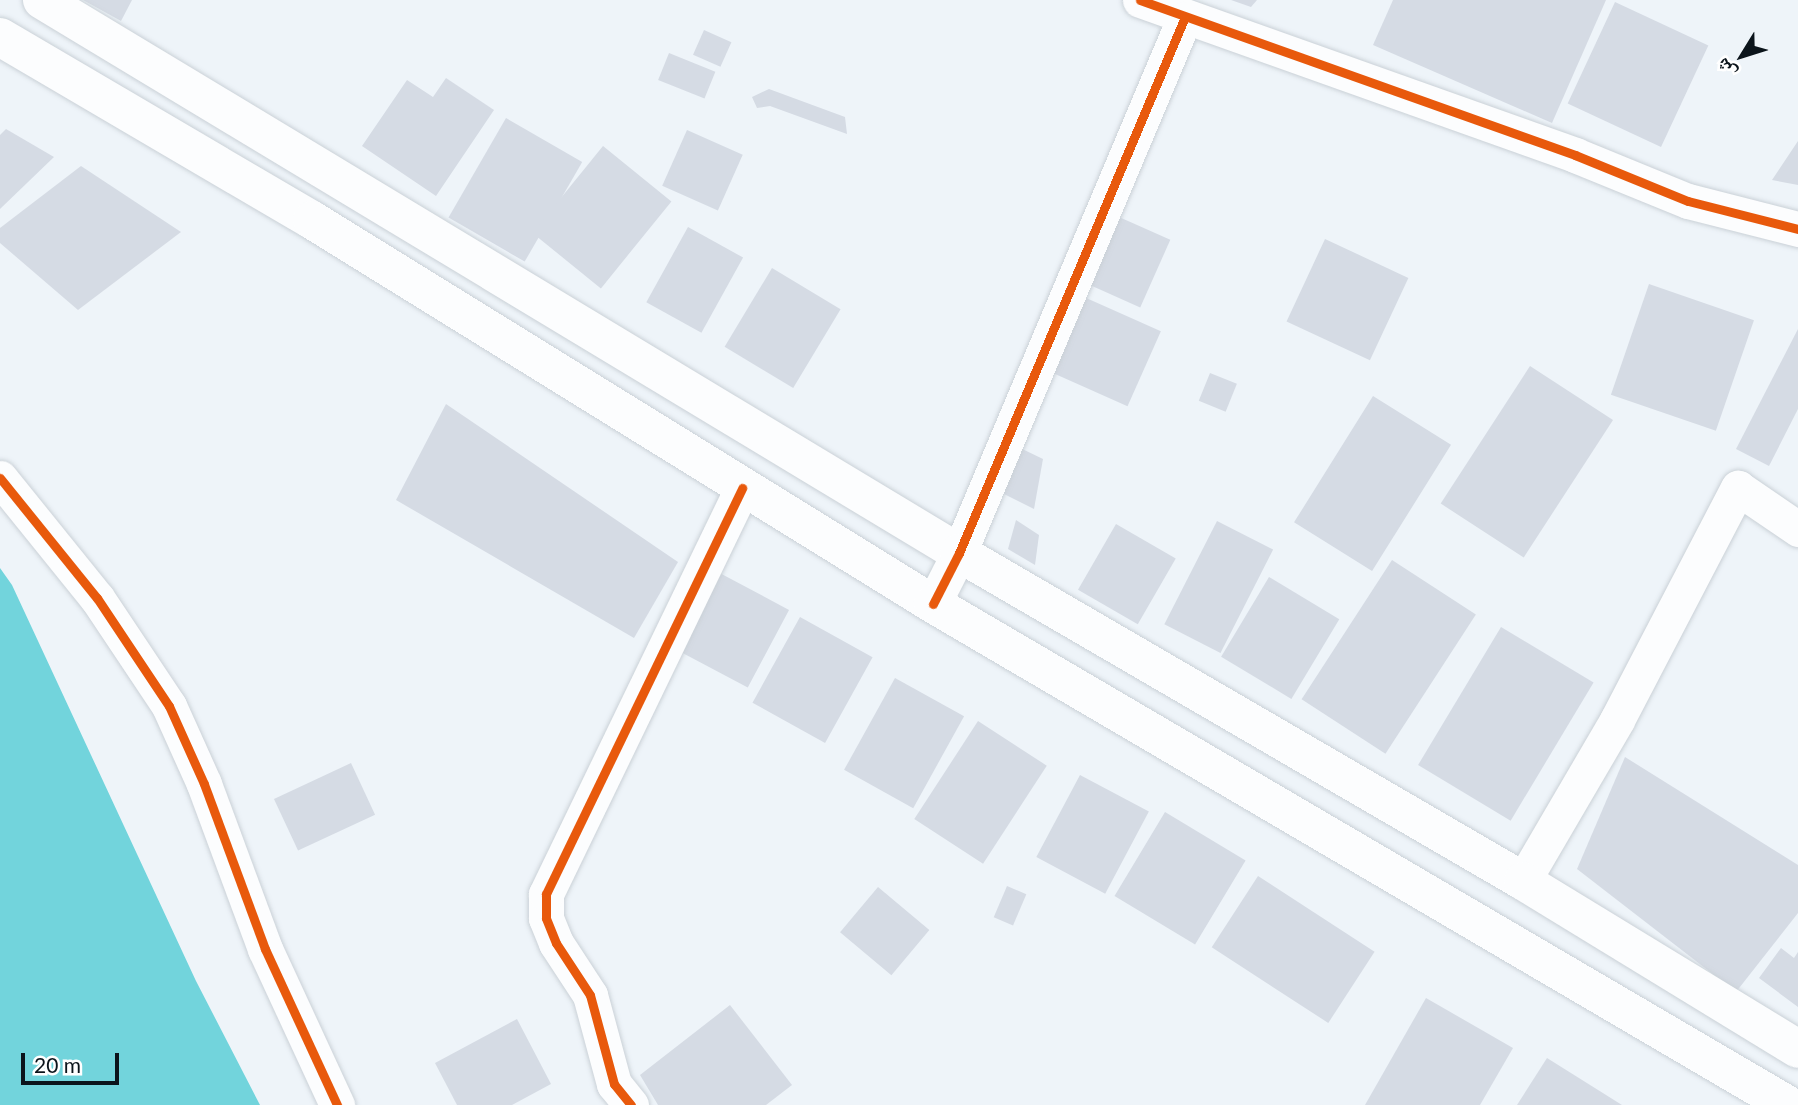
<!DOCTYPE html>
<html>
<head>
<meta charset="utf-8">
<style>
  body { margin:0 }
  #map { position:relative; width:1798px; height:1105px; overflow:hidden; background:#eef4f9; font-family:Lato,"Noto Naskh Arabic",sans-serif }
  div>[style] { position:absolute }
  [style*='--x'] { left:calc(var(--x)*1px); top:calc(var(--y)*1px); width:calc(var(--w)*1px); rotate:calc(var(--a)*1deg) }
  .water>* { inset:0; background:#72d4dc }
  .building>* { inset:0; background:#d5dbe4; transform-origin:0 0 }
  .roads { filter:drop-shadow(0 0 2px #cad1d7) drop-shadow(0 0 2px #cad1d7) }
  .minor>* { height:35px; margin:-17.5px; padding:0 17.5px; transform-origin:17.5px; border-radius:17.5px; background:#fcfdfe }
  .secondary>* { height:38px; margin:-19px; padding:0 19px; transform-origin:19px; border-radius:19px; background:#fcfdfe }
  .cycleway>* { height:9px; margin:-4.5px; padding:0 4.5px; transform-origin:4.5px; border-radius:4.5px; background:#e8590c }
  span { translate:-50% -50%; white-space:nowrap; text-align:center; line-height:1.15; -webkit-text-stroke:5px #fff; paint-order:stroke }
  .north { position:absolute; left:1707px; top:21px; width:70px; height:70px; -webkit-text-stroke:5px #fff; paint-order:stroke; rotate:232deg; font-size:19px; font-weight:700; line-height:28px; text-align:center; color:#0b141b }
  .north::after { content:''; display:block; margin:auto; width:24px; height:32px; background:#0b141b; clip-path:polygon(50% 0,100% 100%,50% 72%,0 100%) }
  .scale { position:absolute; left:21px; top:1053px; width:98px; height:32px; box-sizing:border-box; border:4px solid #0b141b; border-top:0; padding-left:9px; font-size:21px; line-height:24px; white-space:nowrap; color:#0b141b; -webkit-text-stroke:5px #fff; paint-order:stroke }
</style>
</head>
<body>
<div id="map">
  <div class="water">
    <div style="clip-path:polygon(0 568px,12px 585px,196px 981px,260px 1105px,0 1105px)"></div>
  </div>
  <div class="building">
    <div style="clip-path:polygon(83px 0,132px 0,121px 21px)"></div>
    <div style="clip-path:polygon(1231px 0,1257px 0,1251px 7px)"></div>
    <div style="clip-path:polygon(1393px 0,1606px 0,1552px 123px,1373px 45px)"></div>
    <div style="left:1615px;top:2px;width:103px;height:112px;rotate:25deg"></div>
    <div style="left:704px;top:30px;width:30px;height:27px;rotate:24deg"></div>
    <div style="left:669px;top:53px;width:50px;height:29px;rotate:22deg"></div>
    <div style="clip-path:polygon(446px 78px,494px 110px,436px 196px,362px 146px,407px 80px,433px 97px)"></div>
    <div style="clip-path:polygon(769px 89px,845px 117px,847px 134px,770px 106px,757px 108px,752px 97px)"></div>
    <div style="left:506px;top:118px;width:88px;height:115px;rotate:30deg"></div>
    <div style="clip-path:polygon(6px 129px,54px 157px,0 209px,0 135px)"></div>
    <div style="left:687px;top:130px;width:61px;height:61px;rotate:24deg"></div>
    <div style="clip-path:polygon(1798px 141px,1798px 185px,1772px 180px)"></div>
    <div style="left:603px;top:146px;width:88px;height:112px;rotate:39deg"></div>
    <div style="clip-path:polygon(81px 166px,181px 232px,78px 310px,0 243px,0 228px)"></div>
    <div style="left:1110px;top:213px;width:66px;height:74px;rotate:24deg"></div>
    <div style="left:688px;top:227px;width:63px;height:86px;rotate:29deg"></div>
    <div style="left:1325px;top:239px;width:92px;height:91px;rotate:25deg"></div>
    <div style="left:772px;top:268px;width:80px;height:92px;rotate:31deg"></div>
    <div style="left:1649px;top:284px;width:111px;height:117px;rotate:19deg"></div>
    <div style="left:1075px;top:293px;width:94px;height:82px;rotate:24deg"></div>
    <div style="clip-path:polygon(1798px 329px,1798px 409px,1769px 466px,1736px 449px)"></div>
    <div style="left:1530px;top:366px;width:99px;height:164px;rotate:33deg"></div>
    <div style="left:1210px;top:373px;width:29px;height:30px;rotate:22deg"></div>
    <div style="left:1373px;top:396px;width:92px;height:149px;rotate:32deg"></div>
    <div style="clip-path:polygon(446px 404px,678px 562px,634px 638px,396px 500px)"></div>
    <div style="clip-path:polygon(1012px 444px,1043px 459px,1034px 509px,992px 488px)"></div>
    <div style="clip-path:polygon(1016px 520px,1039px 535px,1035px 565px,1008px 549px)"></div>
    <div style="left:1217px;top:521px;width:63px;height:116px;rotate:27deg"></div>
    <div style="left:1116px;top:524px;width:69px;height:76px;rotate:30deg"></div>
    <div style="left:1392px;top:560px;width:100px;height:166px;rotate:33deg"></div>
    <div style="left:714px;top:570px;width:85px;height:88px;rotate:28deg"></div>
    <div style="left:1269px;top:577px;width:82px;height:93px;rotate:31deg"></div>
    <div style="left:800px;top:617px;width:83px;height:98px;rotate:29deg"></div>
    <div style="left:1501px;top:627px;width:108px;height:161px;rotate:31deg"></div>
    <div style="left:895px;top:678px;width:79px;height:105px;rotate:29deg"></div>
    <div style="left:978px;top:721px;width:82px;height:117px;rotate:33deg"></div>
    <div style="clip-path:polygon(1625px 757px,1798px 865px,1798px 913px,1736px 992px,1577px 869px)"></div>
    <div style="left:351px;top:763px;width:57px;height:85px;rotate:65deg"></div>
    <div style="left:1080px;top:775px;width:78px;height:93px;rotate:28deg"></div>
    <div style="left:1165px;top:812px;width:94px;height:98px;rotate:31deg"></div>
    <div style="left:1258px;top:876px;width:139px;height:85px;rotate:33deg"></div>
    <div style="left:1007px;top:886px;width:21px;height:34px;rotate:23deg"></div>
    <div style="left:878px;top:887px;width:67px;height:59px;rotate:40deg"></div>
    <div style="clip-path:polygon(1781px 948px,1794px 958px,1798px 952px,1798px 1007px,1759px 978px)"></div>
    <div style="clip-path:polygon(1426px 998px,1513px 1048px,1480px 1105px,1365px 1105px)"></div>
    <div style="clip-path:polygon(730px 1005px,792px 1085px,766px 1105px,658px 1105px,640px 1075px)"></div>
    <div style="clip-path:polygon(517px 1019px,551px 1084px,512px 1105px,457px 1105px,435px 1063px)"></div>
    <div style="clip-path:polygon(1547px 1058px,1622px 1105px,1517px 1105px)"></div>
  </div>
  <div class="roads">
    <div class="minor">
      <div style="--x:1140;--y:0;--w:462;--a:19.6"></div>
      <div style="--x:1575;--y:155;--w:122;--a:22.2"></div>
      <div style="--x:1688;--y:201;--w:114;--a:14.3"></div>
      <div style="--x:0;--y:478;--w:154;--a:51.1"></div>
      <div style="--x:97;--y:598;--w:130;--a:56.3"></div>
      <div style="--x:169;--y:706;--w:85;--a:65.8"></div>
      <div style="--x:204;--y:784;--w:176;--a:69.7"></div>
      <div style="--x:265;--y:949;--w:172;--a:65.2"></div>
      <div style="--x:933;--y:604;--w:57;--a:-63"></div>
      <div style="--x:959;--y:553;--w:579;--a:-67.15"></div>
      <div style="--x:1523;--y:881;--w:186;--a:-59.7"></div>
      <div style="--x:1617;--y:720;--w:262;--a:-62.5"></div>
      <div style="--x:1738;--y:488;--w:73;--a:34.3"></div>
      <div style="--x:631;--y:1105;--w:27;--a:-129"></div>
      <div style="--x:614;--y:1084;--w:92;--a:-105.1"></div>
      <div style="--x:590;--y:995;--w:62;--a:-123.2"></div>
      <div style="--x:556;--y:943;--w:27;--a:-112"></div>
      <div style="--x:546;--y:918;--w:24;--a:-90"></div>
      <div style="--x:546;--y:894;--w:451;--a:-64.2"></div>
    </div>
    <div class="secondary">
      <div style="--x:42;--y:0;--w:1071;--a:31.09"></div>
      <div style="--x:959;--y:553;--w:652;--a:30.18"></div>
      <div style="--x:1523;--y:881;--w:322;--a:31.4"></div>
      <div style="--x:0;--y:37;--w:362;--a:30.4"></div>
      <div style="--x:312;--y:220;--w:730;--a:31.73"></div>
      <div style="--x:933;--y:604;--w:991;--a:30.37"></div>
    </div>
  </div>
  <div class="cycleway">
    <div style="--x:1140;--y:0;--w:462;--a:19.6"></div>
    <div style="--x:1575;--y:155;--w:122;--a:22.2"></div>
    <div style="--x:1688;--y:201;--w:114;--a:14.3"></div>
    <div style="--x:0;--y:478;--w:154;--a:51.1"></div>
    <div style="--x:97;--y:598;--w:130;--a:56.3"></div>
    <div style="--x:169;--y:706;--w:85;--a:65.8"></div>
    <div style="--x:204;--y:784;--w:176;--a:69.7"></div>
    <div style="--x:265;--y:949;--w:172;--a:65.2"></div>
    <div style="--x:933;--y:604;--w:57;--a:-63"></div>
    <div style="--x:959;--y:553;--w:579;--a:-67.15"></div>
    <div style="--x:631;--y:1105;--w:27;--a:-129"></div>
    <div style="--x:614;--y:1084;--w:92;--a:-105.1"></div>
    <div style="--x:590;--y:995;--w:62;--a:-123.2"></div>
    <div style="--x:556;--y:943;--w:27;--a:-112"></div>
    <div style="--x:546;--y:918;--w:24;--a:-90"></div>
    <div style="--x:546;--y:894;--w:451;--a:-64.2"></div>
  </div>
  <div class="north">ش</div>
  <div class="scale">20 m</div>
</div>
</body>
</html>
